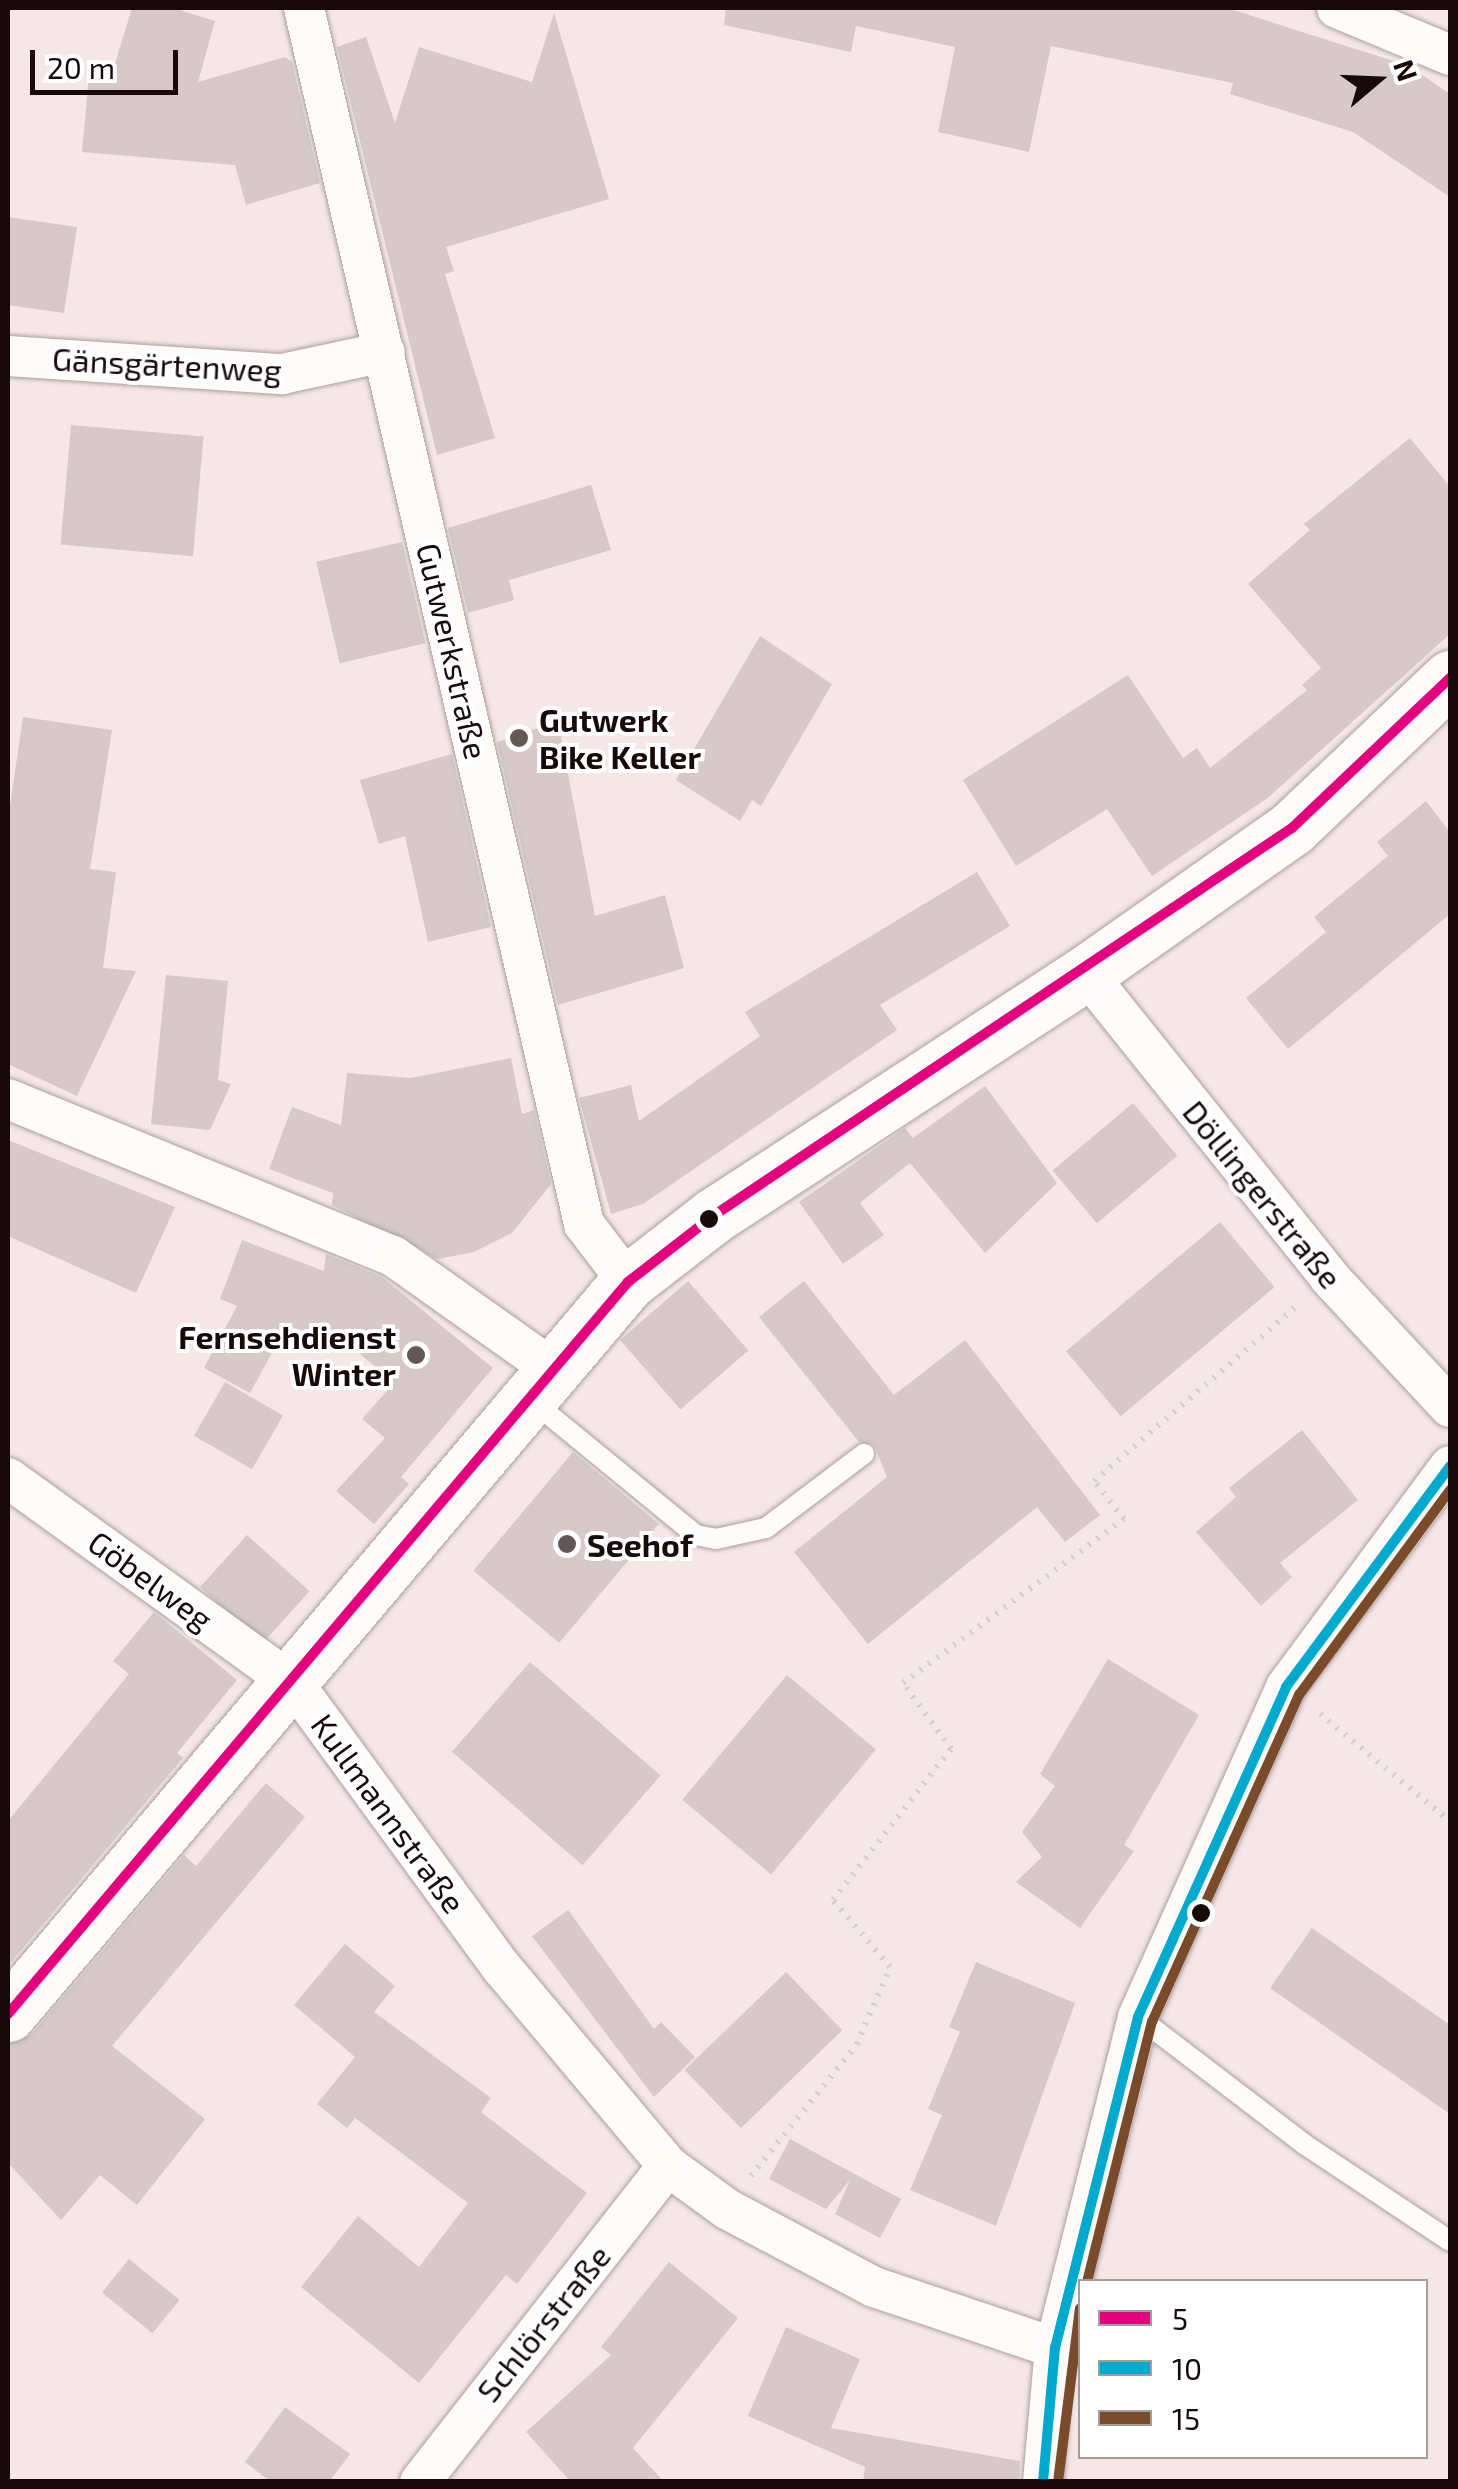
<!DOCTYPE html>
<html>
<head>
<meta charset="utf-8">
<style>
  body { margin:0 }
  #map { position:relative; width:1458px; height:2489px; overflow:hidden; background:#f5e6e7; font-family:"Exo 2",sans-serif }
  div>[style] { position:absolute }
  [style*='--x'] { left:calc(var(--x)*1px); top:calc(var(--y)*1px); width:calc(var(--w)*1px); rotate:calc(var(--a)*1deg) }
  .building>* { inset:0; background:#d7c9ca; transform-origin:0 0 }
  .path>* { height:6px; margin-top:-3px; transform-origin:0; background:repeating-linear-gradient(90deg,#d4d0d0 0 2.5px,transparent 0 10.5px) }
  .roads { filter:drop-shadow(0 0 2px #ac9ea0) drop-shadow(0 0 2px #ac9ea0) }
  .lane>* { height:20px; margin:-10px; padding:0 10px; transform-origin:10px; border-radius:10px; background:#fefbfb }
  .street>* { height:40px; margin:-20px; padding:0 20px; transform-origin:20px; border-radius:20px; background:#fefbfb }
  .secondary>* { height:55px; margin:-27.5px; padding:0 27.5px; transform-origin:27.5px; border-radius:27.5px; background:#fefbfb }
  .bus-1>* { height:10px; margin:-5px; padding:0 5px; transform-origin:5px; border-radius:5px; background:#e5007d }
  .bus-2>* { height:10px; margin:-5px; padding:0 5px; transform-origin:5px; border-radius:5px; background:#00a9ce }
  .bus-3>* { height:10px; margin:-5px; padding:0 5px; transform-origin:5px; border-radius:5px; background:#7a4b2a }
  .dots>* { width:28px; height:28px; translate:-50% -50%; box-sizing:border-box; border:5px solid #fff; border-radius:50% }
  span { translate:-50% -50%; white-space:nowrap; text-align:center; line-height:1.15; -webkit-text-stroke:8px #fff; paint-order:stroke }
  .street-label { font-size:32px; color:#180a0b }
  .poi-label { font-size:32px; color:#180a0b; font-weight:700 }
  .left { translate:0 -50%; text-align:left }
  .right { translate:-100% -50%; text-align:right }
  .frame { position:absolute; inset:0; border:10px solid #180a0b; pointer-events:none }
  .legend { position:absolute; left:1078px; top:2279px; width:350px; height:180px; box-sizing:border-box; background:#fff; border:2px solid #a39d9d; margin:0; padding:12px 18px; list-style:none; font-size:30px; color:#180a0b }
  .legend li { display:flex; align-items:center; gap:20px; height:50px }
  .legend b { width:50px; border:2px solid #a39d9d }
  .north { position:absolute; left:1328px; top:30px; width:100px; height:100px; -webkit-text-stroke:8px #fff; paint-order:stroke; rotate:71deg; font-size:28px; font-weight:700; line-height:40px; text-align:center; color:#180a0b }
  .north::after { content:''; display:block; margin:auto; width:35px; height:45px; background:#180a0b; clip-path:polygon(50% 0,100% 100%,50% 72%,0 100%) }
  .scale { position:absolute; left:30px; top:50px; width:148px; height:45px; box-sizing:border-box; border:5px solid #180a0b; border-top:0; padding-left:12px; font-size:30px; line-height:35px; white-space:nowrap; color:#180a0b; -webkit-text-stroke:8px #fff; paint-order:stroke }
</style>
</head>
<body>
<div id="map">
  <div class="building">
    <div style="clip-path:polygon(132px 8px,173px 8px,215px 21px,198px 82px,285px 57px,292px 62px,320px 183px,246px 205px,235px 165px,82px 152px,90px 65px,114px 67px)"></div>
    <div style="clip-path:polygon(726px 8px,1227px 8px,1409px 66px,1450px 94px,1450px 197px,1353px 132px,1230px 94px,1233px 83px,1051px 46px,1029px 152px,938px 132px,955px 47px,856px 26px,851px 52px,724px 25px)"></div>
    <div style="clip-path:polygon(554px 13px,609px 199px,446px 247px,454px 271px,445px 274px,495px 438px,437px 455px,337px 47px,366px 37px,395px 123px,419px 47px,532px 82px)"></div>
    <div style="clip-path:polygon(8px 217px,77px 227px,64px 313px,8px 305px)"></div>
    <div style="left:71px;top:425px;width:133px;height:120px;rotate:5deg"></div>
    <div style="clip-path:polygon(1410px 438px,1450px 487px,1450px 634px,1269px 797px,1152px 876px,1107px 809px,1016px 866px,963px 780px,1128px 675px,1183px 758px,1197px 748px,1210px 768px,1307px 690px,1302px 685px,1321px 668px,1248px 584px,1310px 530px,1304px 524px)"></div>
    <div style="clip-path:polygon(591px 485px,611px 550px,509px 580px,514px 600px,468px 613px,448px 528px)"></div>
    <div style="left:402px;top:542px;width:104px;height:88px;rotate:77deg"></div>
    <div style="clip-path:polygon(760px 636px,832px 684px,761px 806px,752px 800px,740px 821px,676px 780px)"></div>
    <div style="clip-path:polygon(23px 717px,112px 730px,90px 869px,116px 872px,103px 968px,136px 971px,77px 1096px,8px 1064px,8px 819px)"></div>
    <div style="clip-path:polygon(558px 721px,595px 916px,665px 895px,684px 968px,558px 1005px,497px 742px)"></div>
    <div style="clip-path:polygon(452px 754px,491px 927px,428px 942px,405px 836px,379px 844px,360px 780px)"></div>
    <div style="clip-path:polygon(1426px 801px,1450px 832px,1450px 914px,1288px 1049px,1246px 998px,1326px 932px,1314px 917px,1388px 856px,1377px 842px)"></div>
    <div style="clip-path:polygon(977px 872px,1010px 926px,880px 1005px,897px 1030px,643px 1204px,611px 1214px,579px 1098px,631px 1085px,639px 1121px,760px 1036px,745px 1012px)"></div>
    <div style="clip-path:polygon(166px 975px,228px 981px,218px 1080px,231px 1084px,210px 1130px,151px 1124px)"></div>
    <div style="clip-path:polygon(511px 1058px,522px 1114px,534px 1110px,551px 1184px,512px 1233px,474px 1252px,438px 1259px,332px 1205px,333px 1193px,269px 1169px,292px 1107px,341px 1125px,347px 1073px,411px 1078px)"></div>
    <div style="clip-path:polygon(985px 1086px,1057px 1183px,985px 1253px,910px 1163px,860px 1203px,884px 1235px,843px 1264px,799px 1202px,905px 1128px,913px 1138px)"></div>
    <div style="left:1133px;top:1103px;width:69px;height:105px;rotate:50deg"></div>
    <div style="clip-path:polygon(8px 1140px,175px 1207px,136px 1293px,8px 1236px)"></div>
    <div style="left:1220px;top:1222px;width:85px;height:201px;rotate:50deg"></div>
    <div style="clip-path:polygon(242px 1240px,324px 1271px,326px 1254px,382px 1277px,493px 1368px,401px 1477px,409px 1484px,374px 1524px,336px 1491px,385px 1438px,362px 1419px,394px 1383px,358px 1352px,287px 1325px,250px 1393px,204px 1368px,237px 1306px,220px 1299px)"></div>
    <div style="left:688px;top:1281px;width:92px;height:90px;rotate:49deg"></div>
    <div style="clip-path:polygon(804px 1281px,894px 1395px,965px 1340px,1100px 1515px,1065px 1542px,1037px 1507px,868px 1644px,794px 1552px,887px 1477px,874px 1445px,859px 1442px,759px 1317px)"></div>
    <div style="left:225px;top:1382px;width:67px;height:62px;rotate:30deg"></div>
    <div style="clip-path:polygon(1302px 1430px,1358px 1500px,1280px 1563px,1292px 1577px,1261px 1606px,1196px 1532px,1236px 1497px,1229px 1488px)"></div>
    <div style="left:573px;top:1452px;width:112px;height:155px;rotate:40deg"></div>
    <div style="left:247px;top:1535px;width:84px;height:70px;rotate:42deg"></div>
    <div style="clip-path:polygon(154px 1612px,237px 1680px,177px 1753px,183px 1758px,8px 1966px,8px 1821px,129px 1674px,113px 1661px)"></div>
    <div style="clip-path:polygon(1108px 1659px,1199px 1715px,1124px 1845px,1134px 1851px,1080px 1928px,1016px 1882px,1042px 1857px,1022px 1832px,1055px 1786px,1040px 1774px)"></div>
    <div style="left:530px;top:1662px;width:173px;height:119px;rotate:41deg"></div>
    <div style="left:787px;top:1675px;width:116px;height:163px;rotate:40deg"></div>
    <div style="clip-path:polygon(266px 1783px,305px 1817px,112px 2046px,205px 2119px,137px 2205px,100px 2175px,61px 2220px,8px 2163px,8px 2044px,32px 2034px,184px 1855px,196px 1866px)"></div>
    <div style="clip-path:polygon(568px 1910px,654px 2029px,661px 2022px,695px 2057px,654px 2097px,532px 1936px)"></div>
    <div style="clip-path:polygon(1312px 1928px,1450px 2025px,1450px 2114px,1270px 1988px)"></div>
    <div style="clip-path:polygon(345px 1944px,395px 1986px,374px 2012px,491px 2098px,481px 2112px,587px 2193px,517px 2284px,506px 2275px,419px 2383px,301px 2287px,358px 2216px,419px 2267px,468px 2203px,355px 2118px,347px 2128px,317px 2104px,355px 2057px,294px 2005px)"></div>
    <div style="clip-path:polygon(976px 1962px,1075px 2003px,996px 2226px,910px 2190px,942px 2115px,928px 2109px,960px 2032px,949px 2027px)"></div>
    <div style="left:786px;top:1972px;width:81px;height:141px;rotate:46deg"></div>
    <div style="clip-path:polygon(790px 2139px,901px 2199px,880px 2238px,835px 2214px,850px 2180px,826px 2209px,769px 2179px)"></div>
    <div style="left:129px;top:2259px;width:65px;height:43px;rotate:39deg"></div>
    <div style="clip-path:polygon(669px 2262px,738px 2318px,633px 2448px,664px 2482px,571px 2482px,526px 2432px,611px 2355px,601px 2347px)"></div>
    <div style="clip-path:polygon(786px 2327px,860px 2359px,831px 2428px,1020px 2461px,1019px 2482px,863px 2482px,865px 2467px,748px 2416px)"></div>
    <div style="clip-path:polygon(285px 2407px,350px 2454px,329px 2482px,271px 2482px,245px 2462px)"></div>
  </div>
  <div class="path">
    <div style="--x:1320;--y:1714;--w:168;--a:39.5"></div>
    <div style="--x:751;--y:2176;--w:169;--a:-51.2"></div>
    <div style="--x:857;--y:2044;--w:84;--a:-66.8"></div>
    <div style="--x:890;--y:1967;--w:88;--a:-130.4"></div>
    <div style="--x:833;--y:1900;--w:192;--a:-52"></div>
    <div style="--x:951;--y:1749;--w:82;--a:-126"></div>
    <div style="--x:903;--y:1683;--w:275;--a:-36.6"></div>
    <div style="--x:1124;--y:1519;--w:48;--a:-128.3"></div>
    <div style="--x:1094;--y:1481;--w:268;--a:-40.8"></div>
  </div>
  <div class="roads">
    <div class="lane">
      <div style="--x:531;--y:1400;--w:213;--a:39.3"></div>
      <div style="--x:696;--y:1535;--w:20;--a:11"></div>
      <div style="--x:716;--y:1539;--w:51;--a:-12.4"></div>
      <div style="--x:766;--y:1528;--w:123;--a:-37.1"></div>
      <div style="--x:1138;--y:2017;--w:209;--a:37.4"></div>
      <div style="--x:1304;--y:2144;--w:175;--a:33.6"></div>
    </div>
    <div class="street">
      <div style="--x:304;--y:8;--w:1248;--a:77.03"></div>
      <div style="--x:584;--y:1224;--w:73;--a:52.8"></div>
      <div style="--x:1337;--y:8;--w:122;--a:22.6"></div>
      <div style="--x:8;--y:356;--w:275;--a:3.8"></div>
      <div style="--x:282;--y:374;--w:105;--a:-12.1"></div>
      <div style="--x:1086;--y:973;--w:391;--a:51.3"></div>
      <div style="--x:1330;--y:1278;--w:176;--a:47.1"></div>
      <div style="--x:8;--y:1099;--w:416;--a:22.2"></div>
      <div style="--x:393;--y:1256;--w:194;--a:35.3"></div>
      <div style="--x:8;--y:1478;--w:352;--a:35.8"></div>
      <div style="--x:294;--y:1684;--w:352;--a:53.8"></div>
      <div style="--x:502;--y:1968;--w:258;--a:50"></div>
      <div style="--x:668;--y:2166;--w:73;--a:36.1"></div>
      <div style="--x:727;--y:2209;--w:166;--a:28"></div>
      <div style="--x:874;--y:2287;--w:191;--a:18.6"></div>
      <div style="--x:420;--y:2482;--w:402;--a:-51.9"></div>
      <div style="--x:1043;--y:2482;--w:135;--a:-84.9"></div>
      <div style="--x:1055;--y:2348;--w:341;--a:-75.9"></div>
      <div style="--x:1138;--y:2017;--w:362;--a:-65.8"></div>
      <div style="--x:1286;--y:1687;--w:275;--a:-53.4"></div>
    </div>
    <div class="secondary">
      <div style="--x:8;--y:2014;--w:959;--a:-49.74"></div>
      <div style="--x:628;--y:1282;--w:108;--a:-37.8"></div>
      <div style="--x:713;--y:1216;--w:445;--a:-33.1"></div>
      <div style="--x:1086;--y:973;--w:252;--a:-35.1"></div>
      <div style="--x:1292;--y:828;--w:218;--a:-43.5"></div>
    </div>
  </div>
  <div class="bus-1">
    <div style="--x:8;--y:2014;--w:959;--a:-49.74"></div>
    <div style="--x:628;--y:1282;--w:108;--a:-37.8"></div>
    <div style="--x:713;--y:1216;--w:697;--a:-33.83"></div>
    <div style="--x:1292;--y:828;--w:218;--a:-43.5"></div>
  </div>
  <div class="bus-2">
    <div style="--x:1043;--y:2482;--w:135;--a:-84.9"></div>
    <div style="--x:1055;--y:2348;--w:341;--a:-75.9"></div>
    <div style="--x:1138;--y:2017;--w:362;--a:-65.8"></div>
    <div style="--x:1286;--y:1687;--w:275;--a:-53.4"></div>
  </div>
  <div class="bus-3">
    <div style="--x:1087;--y:2282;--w:268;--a:-76"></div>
    <div style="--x:1152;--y:2022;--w:359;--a:-65.8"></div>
    <div style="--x:1299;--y:1695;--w:255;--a:-53.6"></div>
    <div style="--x:1058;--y:2482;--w:175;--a:-82.8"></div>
  </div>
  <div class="dots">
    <div style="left:519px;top:738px;background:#655758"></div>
    <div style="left:709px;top:1219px;background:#180a0b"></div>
    <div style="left:416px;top:1355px;background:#655758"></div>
    <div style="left:567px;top:1544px;background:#655758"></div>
    <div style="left:1201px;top:1913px;background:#180a0b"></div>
  </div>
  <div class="street-label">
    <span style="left:167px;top:364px;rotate:3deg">Gänsgärtenweg</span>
    <span style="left:453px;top:651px;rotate:77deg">Gutwerkstraße</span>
    <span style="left:1263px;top:1194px;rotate:51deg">Döllingerstraße</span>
    <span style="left:151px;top:1580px;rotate:36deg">Göbelweg</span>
    <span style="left:389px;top:1813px;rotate:54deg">Kullmannstraße</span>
    <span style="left:543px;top:2323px;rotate:-51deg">Schlörstraße</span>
  </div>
  <div class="poi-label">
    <span class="left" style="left:539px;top:738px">Gutwerk<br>Bike Keller</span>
    <span class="right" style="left:396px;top:1355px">Fernsehdienst<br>Winter</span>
    <span class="left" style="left:587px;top:1544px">Seehof</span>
  </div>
  <div class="frame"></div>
  <ul class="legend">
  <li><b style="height:12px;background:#e5007d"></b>5</li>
  <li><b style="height:12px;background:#00a9ce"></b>10</li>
  <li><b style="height:12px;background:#7a4b2a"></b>15</li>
  </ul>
  <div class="north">N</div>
  <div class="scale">20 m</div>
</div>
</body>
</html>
